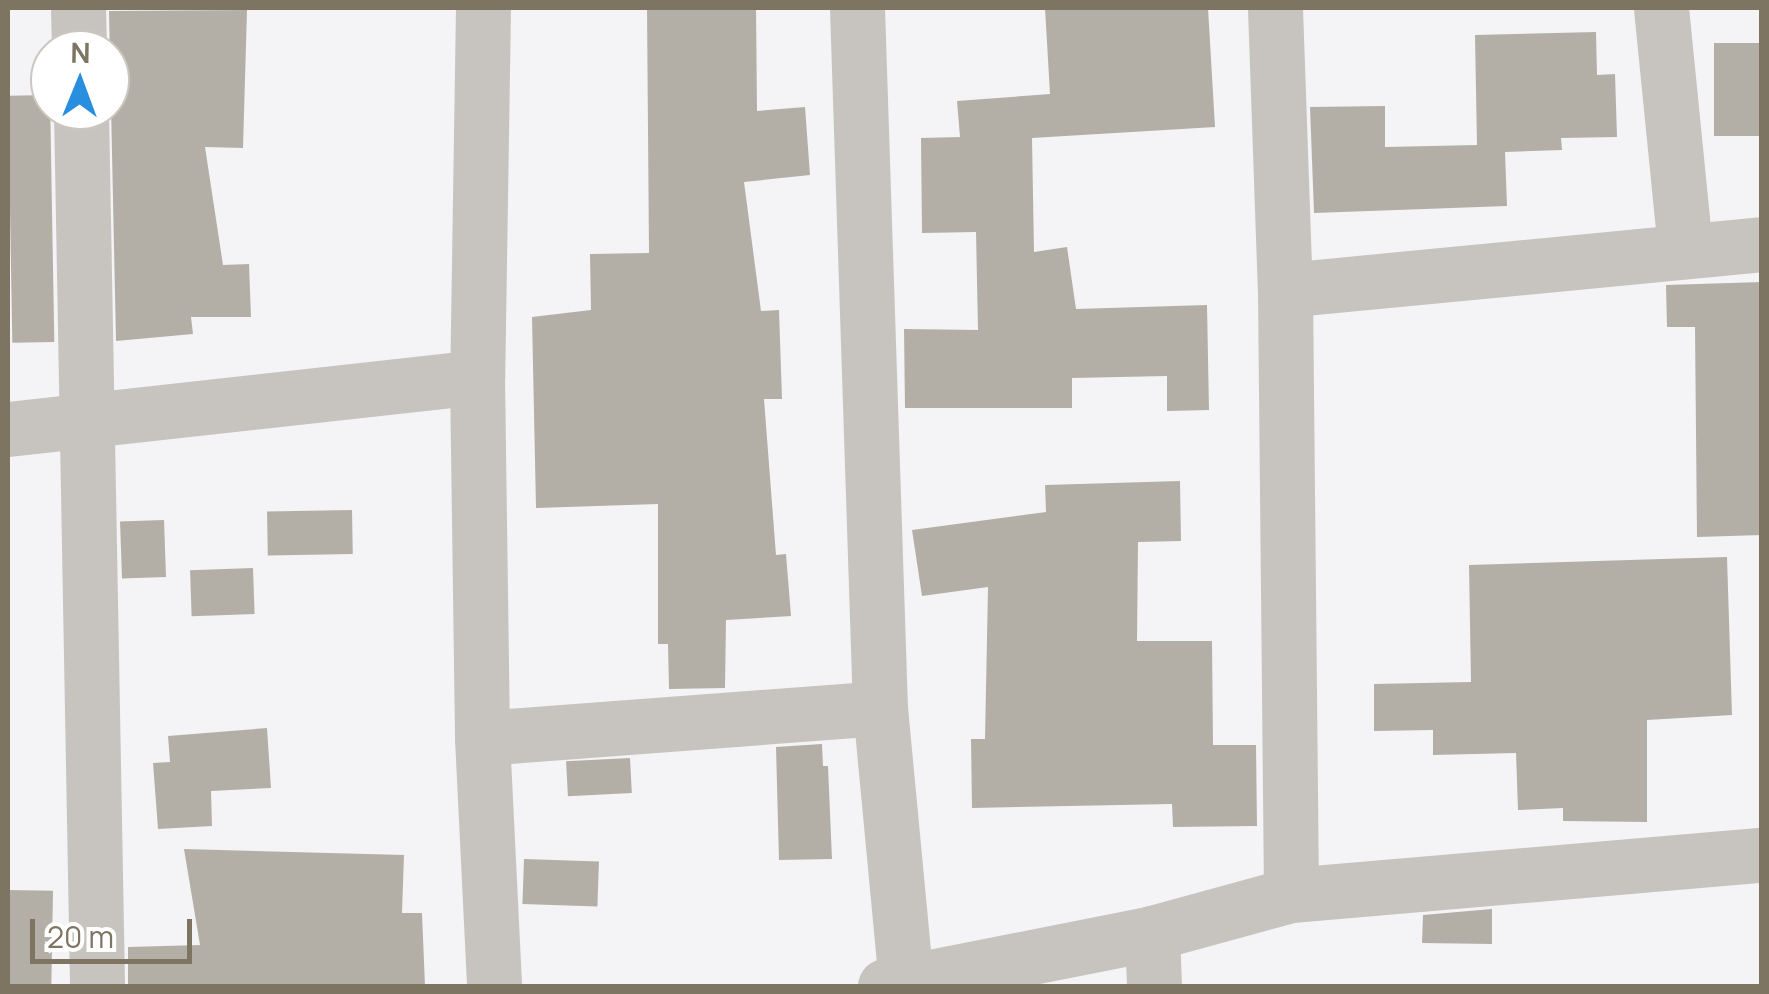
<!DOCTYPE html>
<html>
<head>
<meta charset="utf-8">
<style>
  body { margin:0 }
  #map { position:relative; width:1769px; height:994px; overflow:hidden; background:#f4f3f6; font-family:Manrope,sans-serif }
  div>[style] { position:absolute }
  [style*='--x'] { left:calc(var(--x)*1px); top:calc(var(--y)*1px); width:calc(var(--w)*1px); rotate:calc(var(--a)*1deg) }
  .building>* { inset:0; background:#b4afa6; transform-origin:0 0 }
  .minor>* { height:55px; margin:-27.5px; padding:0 27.5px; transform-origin:27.5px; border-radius:27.5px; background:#c7c4c0 }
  span { translate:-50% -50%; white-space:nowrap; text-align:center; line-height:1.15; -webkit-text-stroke:10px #fff; paint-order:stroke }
  .frame { position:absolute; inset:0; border:10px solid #7d7462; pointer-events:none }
  .north { position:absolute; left:30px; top:30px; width:100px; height:100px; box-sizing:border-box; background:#fff; border:2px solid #cbc7c0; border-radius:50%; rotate:1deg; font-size:28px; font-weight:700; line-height:40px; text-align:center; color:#7d7462 }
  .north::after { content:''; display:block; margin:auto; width:35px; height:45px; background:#2a8edf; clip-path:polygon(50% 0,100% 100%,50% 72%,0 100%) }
  .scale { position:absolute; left:30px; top:919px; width:162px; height:45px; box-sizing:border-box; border:5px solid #7d7462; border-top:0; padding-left:12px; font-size:30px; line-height:35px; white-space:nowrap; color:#7d7462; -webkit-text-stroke:8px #fff; paint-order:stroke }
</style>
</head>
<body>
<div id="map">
  <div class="building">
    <div style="clip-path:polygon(647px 8px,756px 8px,757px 111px,805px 107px,810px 175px,744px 182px,761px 311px,779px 310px,782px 399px,764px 399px,776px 555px,786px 554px,791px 616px,726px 620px,725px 688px,669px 689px,668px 644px,658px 644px,658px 504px,536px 508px,532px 317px,591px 310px,590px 254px,649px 253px)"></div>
    <div style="clip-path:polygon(1045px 8px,1208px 8px,1215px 127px,1032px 138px,1034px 252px,1067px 247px,1076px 309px,1207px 305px,1209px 410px,1167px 411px,1167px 376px,1072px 378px,1072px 408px,905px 408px,904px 329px,978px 330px,976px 232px,922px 233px,921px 138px,960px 137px,957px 101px,1050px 94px)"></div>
    <div style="clip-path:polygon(247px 10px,243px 148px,205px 147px,223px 265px,249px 264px,251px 317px,191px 317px,193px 334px,116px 341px,109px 11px)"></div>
    <div style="clip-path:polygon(1596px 32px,1597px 75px,1615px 74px,1617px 137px,1561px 138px,1562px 150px,1505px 152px,1507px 206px,1314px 213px,1310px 107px,1385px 106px,1385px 147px,1477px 145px,1475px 35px)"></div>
    <div style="left:1762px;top:43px;width:93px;height:48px;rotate:90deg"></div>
    <div style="left:50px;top:95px;width:247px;height:42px;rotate:89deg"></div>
    <div style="clip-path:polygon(1762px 282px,1762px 535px,1697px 537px,1695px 327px,1667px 327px,1666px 285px)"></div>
    <div style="clip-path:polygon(1180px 481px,1181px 541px,1138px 542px,1137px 641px,1212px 641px,1213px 745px,1256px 745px,1257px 826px,1173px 827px,1172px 804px,972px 808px,971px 739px,985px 739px,988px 587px,922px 596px,912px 530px,1046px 512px,1045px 485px)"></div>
    <div style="left:352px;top:510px;width:44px;height:85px;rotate:89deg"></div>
    <div style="left:164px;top:520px;width:57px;height:44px;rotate:88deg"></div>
    <div style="clip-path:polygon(1727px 557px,1732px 715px,1647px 720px,1647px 822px,1563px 821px,1563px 808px,1518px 810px,1516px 753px,1433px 755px,1433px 730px,1374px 731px,1374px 684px,1471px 682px,1469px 565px)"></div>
    <div style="left:253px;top:568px;width:46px;height:63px;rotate:88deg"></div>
    <div style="clip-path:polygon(267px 728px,271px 788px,211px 791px,212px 826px,158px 829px,153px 763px,170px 762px,168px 736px)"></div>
    <div style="clip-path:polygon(822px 744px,823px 766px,828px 766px,832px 859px,779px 860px,776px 747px)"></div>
    <div style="left:630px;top:758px;width:35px;height:64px;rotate:87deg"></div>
    <div style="clip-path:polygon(184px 849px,404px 855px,402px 913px,422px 913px,425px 986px,128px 986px,128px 947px,200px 945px)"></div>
    <div style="left:524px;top:859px;width:75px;height:45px;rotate:2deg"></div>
    <div style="left:8px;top:890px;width:45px;height:96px;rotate:1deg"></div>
    <div style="clip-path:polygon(1492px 909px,1492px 944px,1422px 943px,1423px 915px)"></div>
  </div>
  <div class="minor">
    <div style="--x:78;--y:8;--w:42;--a:88.6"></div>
    <div style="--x:483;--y:8;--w:369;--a:90.9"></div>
    <div style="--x:477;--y:377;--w:361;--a:89.2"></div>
    <div style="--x:482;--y:738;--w:248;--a:87.2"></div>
    <div style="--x:857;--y:8;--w:700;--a:88.12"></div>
    <div style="--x:880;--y:708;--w:276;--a:84.6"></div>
    <div style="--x:1275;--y:8;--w:282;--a:88"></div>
    <div style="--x:1285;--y:290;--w:605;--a:89.43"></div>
    <div style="--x:1661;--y:8;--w:243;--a:84.3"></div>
    <div style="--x:81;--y:110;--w:876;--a:88.95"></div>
    <div style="--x:1285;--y:290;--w:479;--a:-5.5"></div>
    <div style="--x:8;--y:429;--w:472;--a:-6.3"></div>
    <div style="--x:482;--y:738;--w:399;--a:-4.3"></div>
    <div style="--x:1152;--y:933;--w:53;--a:87.8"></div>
    <div style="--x:885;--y:986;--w:272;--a:-11.2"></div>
    <div style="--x:1152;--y:933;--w:144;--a:-15.3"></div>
    <div style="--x:1291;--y:895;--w:473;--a:-4.9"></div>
  </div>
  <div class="frame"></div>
  <div class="north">N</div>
  <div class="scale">20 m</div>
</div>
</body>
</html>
